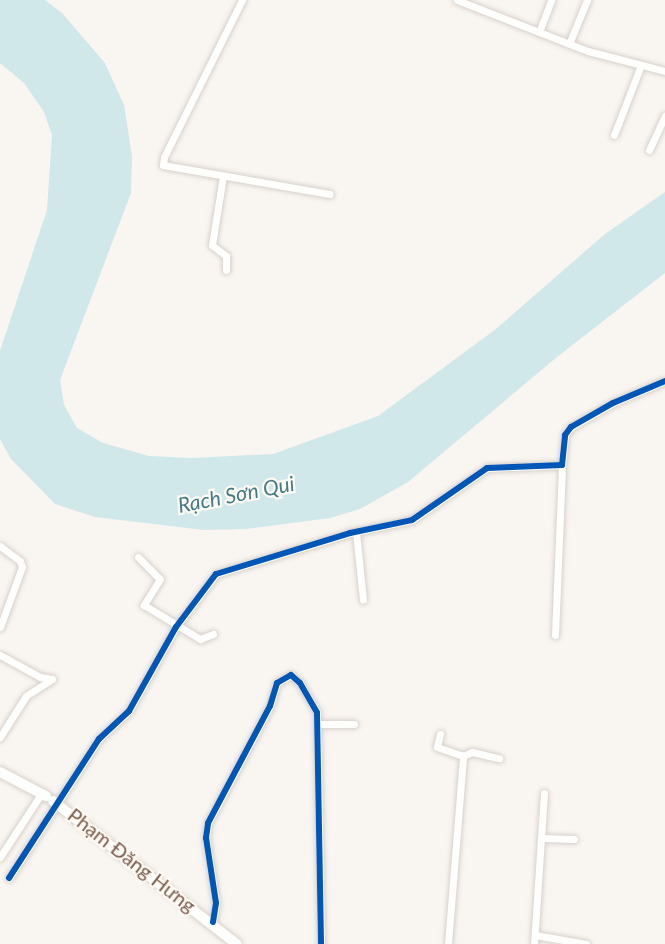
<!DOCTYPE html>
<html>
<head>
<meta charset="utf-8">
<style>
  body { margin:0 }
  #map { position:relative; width:665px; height:944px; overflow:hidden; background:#f9f5f0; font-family:Lato,sans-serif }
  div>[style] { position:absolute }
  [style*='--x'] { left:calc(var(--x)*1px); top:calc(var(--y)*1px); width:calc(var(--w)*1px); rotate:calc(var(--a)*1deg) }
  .water>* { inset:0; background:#d0e8ea }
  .roads { filter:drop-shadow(0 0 2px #d7d1cb) drop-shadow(0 0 2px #d7d1cb) }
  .street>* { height:7px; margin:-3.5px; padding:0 3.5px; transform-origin:3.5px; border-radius:3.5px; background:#fefefd }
  .secondary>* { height:10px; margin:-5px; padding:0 5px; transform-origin:5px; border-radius:5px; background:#fefefd }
  .cycleway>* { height:6px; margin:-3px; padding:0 3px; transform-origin:3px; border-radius:3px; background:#0057b8 }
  span { translate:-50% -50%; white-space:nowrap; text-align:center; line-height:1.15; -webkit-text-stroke:4.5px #fffaf3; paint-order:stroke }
  .street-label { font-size:20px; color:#7a5c4d }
  .water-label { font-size:21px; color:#437c86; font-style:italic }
</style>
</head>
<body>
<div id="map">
  <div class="water">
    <div style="clip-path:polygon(0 0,45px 0,62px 13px,105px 63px,124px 105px,132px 156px,131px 193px,60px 380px,64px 405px,77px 428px,103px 443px,149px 456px,192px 458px,273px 454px,378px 416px,496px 329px,605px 234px,665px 192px,665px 273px,557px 357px,408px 482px,360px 509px,330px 518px,246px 529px,204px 530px,95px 517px,55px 504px,11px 459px,0 439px,0 351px,47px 210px,52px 135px,44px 112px,24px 83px,0 63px)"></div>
  </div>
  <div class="roads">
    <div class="street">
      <div style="--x:242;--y:0;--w:175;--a:116.4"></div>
      <div style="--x:164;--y:157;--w:8;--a:97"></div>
      <div style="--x:163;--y:165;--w:169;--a:9.9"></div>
      <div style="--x:457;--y:0;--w:141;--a:21.3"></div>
      <div style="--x:588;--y:51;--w:80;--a:14.6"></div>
      <div style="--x:539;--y:32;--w:34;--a:-69"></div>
      <div style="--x:569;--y:44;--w:48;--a:-67.8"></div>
      <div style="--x:614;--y:135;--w:75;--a:-68.9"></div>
      <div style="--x:649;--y:150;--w:38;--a:-65"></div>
      <div style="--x:223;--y:176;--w:70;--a:99.1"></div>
      <div style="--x:212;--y:245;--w:18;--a:38"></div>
      <div style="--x:226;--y:256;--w:14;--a:90"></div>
      <div style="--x:356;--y:532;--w:68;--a:84.1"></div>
      <div style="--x:0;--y:546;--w:25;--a:37"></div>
      <div style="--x:20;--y:561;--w:6;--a:72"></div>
      <div style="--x:22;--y:567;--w:64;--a:110.1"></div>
      <div style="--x:138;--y:557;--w:31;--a:45"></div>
      <div style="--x:160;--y:579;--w:31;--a:122"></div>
      <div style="--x:144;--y:605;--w:66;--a:31.3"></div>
      <div style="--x:200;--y:639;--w:14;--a:-21"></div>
      <div style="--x:555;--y:635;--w:170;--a:-87.6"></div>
      <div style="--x:0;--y:655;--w:46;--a:28.8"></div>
      <div style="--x:40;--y:677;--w:12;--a:9"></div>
      <div style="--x:52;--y:679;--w:31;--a:147"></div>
      <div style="--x:26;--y:696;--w:49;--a:122.4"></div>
      <div style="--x:318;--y:724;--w:36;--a:0"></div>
      <div style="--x:440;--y:734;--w:13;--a:103"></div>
      <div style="--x:437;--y:747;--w:28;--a:19"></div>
      <div style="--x:542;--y:838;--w:32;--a:2"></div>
      <div style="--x:0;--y:857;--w:75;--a:-56.9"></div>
      <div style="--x:9;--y:878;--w:166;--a:-57.1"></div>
      <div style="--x:99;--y:739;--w:41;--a:-43"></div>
      <div style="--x:129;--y:711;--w:96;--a:-60.8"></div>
      <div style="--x:176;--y:627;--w:66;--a:-53"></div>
      <div style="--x:216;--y:574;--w:140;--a:-17"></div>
      <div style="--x:350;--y:533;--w:63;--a:-11.8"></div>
      <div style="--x:412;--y:520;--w:91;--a:-34.7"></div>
      <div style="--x:487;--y:468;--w:75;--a:-2.3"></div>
      <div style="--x:562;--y:465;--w:30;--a:-84"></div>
      <div style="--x:565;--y:435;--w:10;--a:-53"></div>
      <div style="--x:571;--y:427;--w:48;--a:-29.7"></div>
      <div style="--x:613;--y:403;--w:56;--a:-22.9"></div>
      <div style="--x:213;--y:922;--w:19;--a:-81"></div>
      <div style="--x:216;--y:903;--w:66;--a:-98.7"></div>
      <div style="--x:206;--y:838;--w:15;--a:-82"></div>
      <div style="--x:208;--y:823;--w:132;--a:-62.1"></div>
      <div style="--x:270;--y:706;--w:24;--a:-73"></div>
      <div style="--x:277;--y:683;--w:16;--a:-30"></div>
      <div style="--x:291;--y:675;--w:12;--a:42"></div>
      <div style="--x:300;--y:683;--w:34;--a:60"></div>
      <div style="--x:317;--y:713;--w:231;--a:89"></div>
      <div style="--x:535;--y:935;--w:52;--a:10"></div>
      <div style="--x:448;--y:944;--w:189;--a:-85.4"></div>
      <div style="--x:463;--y:756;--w:10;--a:-24"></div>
      <div style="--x:472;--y:752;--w:28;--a:13"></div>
      <div style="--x:534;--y:944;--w:151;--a:-86.2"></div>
    </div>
    <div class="secondary">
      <div style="--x:0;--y:772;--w:52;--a:27.6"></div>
      <div style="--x:53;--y:801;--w:233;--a:37.9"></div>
    </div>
  </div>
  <div class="cycleway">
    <div style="--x:9;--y:878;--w:166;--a:-57.1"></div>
    <div style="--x:99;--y:739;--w:41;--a:-43"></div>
    <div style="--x:129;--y:711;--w:96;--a:-60.8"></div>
    <div style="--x:176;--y:627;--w:66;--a:-53"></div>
    <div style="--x:216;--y:574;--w:140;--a:-17"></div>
    <div style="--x:350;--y:533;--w:63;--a:-11.8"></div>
    <div style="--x:412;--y:520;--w:91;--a:-34.7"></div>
    <div style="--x:487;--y:468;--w:75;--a:-2.3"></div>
    <div style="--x:562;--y:465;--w:30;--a:-84"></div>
    <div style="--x:565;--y:435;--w:10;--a:-53"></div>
    <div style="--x:571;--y:427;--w:48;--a:-29.7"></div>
    <div style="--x:613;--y:403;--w:56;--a:-22.9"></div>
    <div style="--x:213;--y:922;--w:19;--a:-81"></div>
    <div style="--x:216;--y:903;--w:66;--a:-98.7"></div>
    <div style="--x:206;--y:838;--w:15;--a:-82"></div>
    <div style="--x:208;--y:823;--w:132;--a:-62.1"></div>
    <div style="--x:270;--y:706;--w:24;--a:-73"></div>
    <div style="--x:277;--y:683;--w:16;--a:-30"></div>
    <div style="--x:291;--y:675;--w:12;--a:42"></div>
    <div style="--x:300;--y:683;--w:34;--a:60"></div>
    <div style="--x:317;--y:713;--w:231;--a:89"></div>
  </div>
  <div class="street-label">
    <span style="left:132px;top:860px;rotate:38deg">Phạm Đăng Hưng</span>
  </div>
  <div class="water-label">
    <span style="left:236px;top:494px;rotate:-11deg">Rạch Sơn Qui</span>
  </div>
</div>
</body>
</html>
